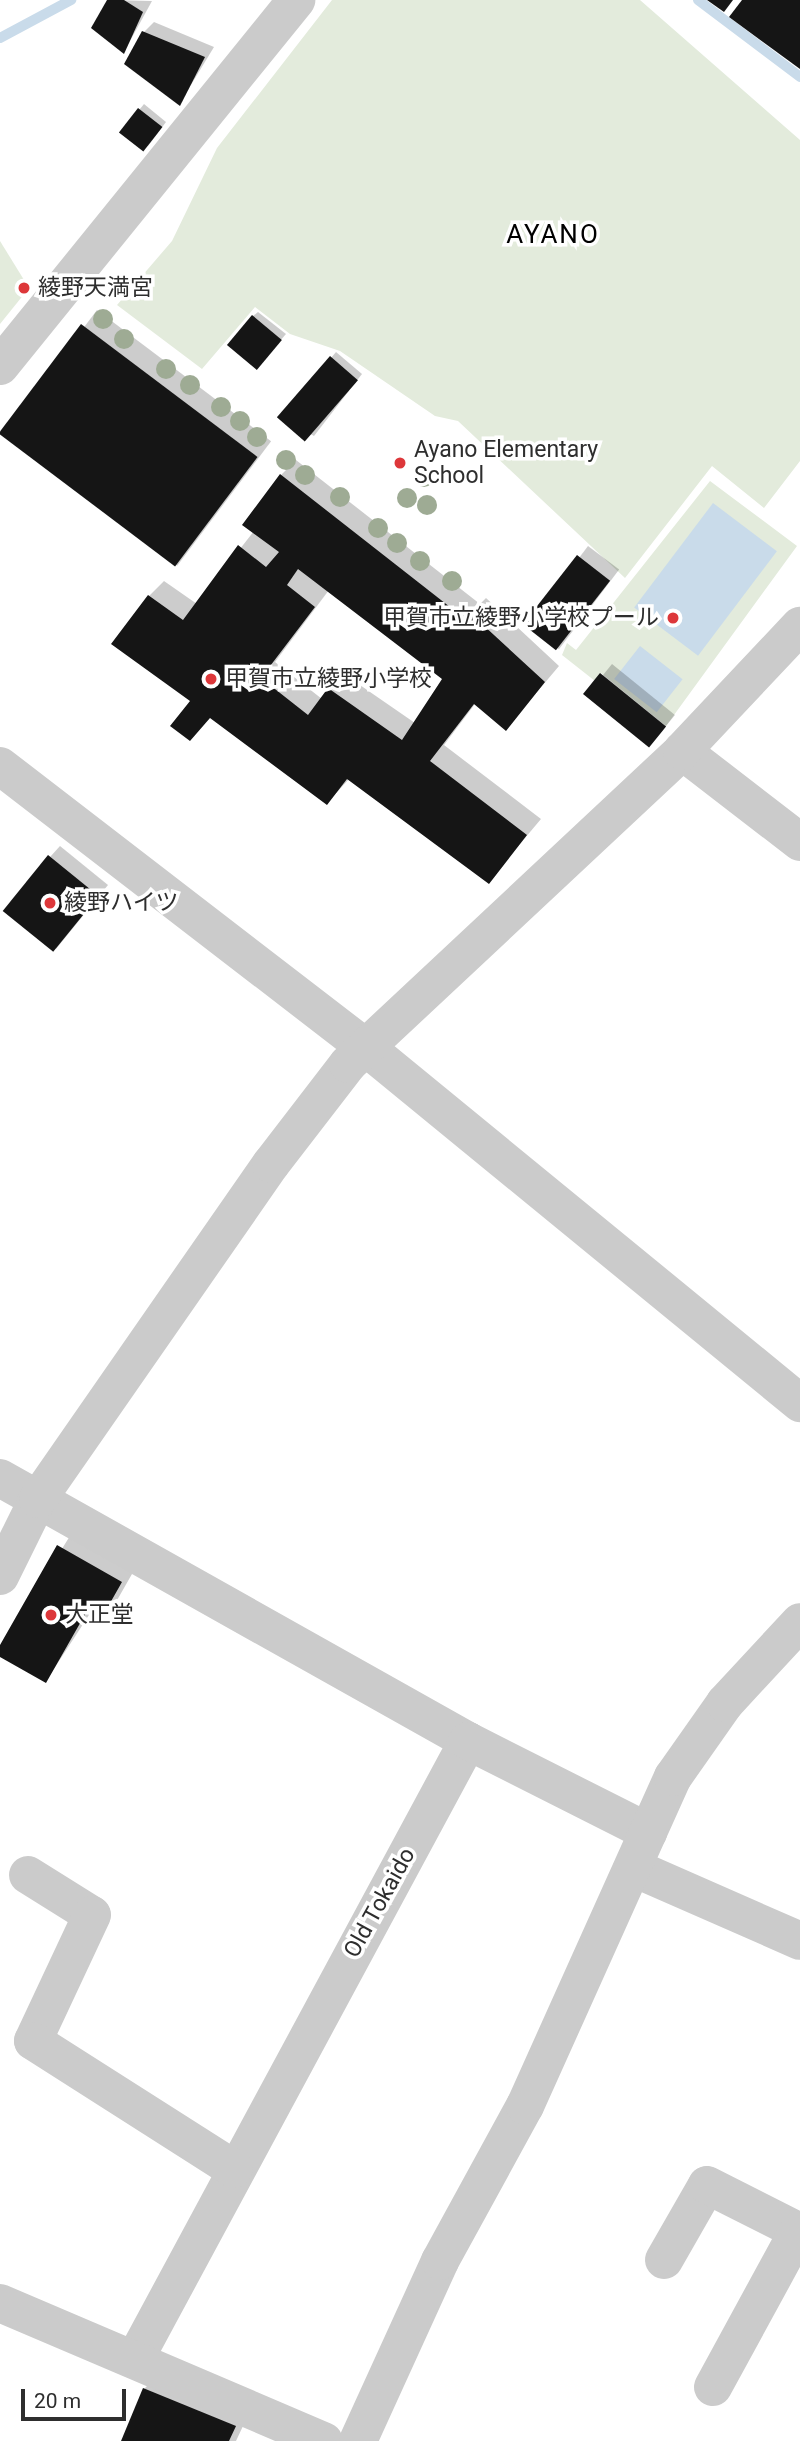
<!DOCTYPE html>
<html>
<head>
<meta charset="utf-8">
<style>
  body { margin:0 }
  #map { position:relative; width:800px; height:2441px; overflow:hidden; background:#fff; font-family:Roboto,"Noto Sans JP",sans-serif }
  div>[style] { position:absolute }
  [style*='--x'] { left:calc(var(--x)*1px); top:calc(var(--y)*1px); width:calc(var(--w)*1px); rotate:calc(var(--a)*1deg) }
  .green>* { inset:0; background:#e3ebdc }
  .water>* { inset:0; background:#c9dbea; transform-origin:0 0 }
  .shadow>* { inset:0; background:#0003; transform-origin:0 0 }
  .stream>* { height:10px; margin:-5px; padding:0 5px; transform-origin:5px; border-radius:5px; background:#c9dbea }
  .building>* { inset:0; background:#151515; transform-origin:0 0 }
  .minor>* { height:38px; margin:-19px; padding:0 19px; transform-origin:19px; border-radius:19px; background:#cbcbcb }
  .trees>* { width:20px; height:20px; margin:-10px; border-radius:50%; background:#9eab94 }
  .dots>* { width:19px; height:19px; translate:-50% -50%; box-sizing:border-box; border:4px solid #fff; border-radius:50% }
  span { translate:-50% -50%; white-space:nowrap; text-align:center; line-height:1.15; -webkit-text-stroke:7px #fff; paint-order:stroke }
  .poi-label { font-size:23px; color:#2e2e2e }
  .left { translate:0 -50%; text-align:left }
  .right { translate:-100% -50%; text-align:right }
  .street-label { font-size:23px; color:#2e2e2e }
  .quarter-label { font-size:26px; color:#000; letter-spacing:2px }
  .scale { position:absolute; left:21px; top:2389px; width:105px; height:32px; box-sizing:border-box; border:4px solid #2e2e2e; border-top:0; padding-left:9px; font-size:21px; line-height:24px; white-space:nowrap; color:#2e2e2e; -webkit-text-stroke:5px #fff; paint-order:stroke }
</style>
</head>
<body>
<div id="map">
  <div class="green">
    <div style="clip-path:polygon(332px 0,640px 0,800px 140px,800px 461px,764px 508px,712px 466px,625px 578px,458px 421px,435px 416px,340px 351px,290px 334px,255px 307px,202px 369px,117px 305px,172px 241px,217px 148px)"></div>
    <div style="clip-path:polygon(0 241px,29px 288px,0 324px)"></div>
    <div style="clip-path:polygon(710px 481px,797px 546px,666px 726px,601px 673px,595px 681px,562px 655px,567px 643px,576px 650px)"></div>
  </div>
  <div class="water">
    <div style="left:713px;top:503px;width:80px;height:131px;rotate:37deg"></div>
    <div style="left:640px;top:646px;width:54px;height:42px;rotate:38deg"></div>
  </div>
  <div class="shadow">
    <div style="clip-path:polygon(109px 0,152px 1px,124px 52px)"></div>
    <div style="clip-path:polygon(154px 22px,214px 47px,180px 103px,143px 33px)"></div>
    <div style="clip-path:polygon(144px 104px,166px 122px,148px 146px,121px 132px)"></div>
    <div style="left:97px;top:310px;width:218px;height:156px;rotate:37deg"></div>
    <div style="clip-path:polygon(258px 312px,286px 334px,261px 363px,253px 316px)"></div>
    <div style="clip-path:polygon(336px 352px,362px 374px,314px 436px,281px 418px)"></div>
    <div style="clip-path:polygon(evenodd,296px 460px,480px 604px,486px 598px,559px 666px,506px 729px,475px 704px,444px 745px,541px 819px,488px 882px,350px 778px,327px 803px,211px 716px,190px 739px,192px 701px,149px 596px,164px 581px,197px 604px,254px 531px,281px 475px,296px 460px,329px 590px,445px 679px,415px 723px,344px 674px,322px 699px,275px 662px,329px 590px)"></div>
    <div style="left:588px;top:546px;width:39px;height:100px;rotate:37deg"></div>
    <div style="left:612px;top:664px;width:81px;height:41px;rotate:39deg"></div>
    <div style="clip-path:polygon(60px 846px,108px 885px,56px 949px,50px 857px)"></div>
    <div style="clip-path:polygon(73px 1531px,136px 1567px,116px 1602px,101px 1617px,91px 1612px,46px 1681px,0 1655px,0 1649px)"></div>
    <div style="clip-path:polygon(159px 2374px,250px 2411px,236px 2441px,123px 2441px,144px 2389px)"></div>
  </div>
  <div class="stream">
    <div style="--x:698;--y:0;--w:128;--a:37"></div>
    <div style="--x:0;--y:38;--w:81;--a:-28.2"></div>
  </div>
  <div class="building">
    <div style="clip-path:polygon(107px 0,124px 0,143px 12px,124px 54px,91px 28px)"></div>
    <div style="clip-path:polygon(707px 0,733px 0,724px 12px)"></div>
    <div style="clip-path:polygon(742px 0,800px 0,800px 69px,729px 17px)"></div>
    <div style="clip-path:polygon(142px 31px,205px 57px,180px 106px,124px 64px)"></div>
    <div style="left:138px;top:108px;width:31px;height:31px;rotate:38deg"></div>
    <div style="left:252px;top:315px;width:39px;height:39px;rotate:40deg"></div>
    <div style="left:81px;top:324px;width:221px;height:137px;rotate:37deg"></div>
    <div style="left:330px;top:356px;width:37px;height:81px;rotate:41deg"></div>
    <div style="clip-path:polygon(evenodd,280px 474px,464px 618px,469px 612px,545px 682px,506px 731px,474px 704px,430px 761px,527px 835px,489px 884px,347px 779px,327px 805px,210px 718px,190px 741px,170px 726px,190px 701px,111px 644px,148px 595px,183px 620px,238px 545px,266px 567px,279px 552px,242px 525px,280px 474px,298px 569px,442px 679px,402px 740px,328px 688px,308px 715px,261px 678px,315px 607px,287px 585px,298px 569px)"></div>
    <div style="left:577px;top:555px;width:42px;height:88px;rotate:38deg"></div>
    <div style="left:600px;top:673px;width:85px;height:27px;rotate:39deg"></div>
    <div style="left:48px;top:855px;width:65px;height:72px;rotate:39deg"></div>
    <div style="clip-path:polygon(57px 1545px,122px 1582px,101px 1619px,87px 1611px,46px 1683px,0 1657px,0 1645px)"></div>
    <div style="clip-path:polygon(143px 2388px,236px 2426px,229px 2441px,121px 2441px)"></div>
  </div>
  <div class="minor">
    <div style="--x:0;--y:366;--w:471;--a:-51"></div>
    <div style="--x:682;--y:751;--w:149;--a:37.6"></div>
    <div style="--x:0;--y:766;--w:464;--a:37.6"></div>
    <div style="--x:368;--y:1049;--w:559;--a:39.33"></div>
    <div style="--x:0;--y:1478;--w:537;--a:29.33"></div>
    <div style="--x:468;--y:1741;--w:702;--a:118.32"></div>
    <div style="--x:0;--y:1576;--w:86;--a:-63.7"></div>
    <div style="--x:38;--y:1499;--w:408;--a:-55.2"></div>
    <div style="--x:271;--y:1164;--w:126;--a:-52.4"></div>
    <div style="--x:348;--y:1064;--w:458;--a:-43.1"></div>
    <div style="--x:682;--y:751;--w:172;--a:-46.7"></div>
    <div style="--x:468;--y:1741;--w:202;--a:26.8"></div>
    <div style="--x:634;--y:1868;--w:181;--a:23.7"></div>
    <div style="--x:28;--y:1875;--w:75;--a:32"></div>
    <div style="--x:92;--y:1915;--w:139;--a:115.1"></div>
    <div style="--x:33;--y:2041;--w:238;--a:32.5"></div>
    <div style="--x:664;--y:2260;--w:86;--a:-60.2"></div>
    <div style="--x:707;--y:2185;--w:104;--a:26.8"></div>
    <div style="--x:0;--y:2303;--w:352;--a:23.1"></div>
    <div style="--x:713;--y:2387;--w:178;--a:-61.4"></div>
    <div style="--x:358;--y:2441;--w:198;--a:-65.5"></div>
    <div style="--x:440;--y:2261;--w:177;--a:-61.3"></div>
    <div style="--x:525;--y:2106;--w:361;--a:-65.8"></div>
    <div style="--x:673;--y:1777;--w:90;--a:-54.9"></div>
    <div style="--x:725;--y:1703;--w:110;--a:-47.2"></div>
  </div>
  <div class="trees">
    <div style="left:103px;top:319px"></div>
    <div style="left:124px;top:339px"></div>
    <div style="left:166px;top:369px"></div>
    <div style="left:190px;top:385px"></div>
    <div style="left:221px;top:407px"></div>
    <div style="left:240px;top:421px"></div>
    <div style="left:257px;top:437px"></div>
    <div style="left:286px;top:460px"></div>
    <div style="left:305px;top:475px"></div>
    <div style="left:424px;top:477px"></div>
    <div style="left:340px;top:497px"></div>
    <div style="left:407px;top:498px"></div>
    <div style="left:427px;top:505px"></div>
    <div style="left:378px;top:528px"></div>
    <div style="left:397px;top:543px"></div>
    <div style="left:420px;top:561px"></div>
    <div style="left:452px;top:581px"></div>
  </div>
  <div class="dots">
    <div style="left:24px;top:288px;background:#dd373a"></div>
    <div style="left:400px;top:463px;background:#dd373a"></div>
    <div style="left:673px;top:618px;background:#dd373a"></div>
    <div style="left:211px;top:679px;background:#dd373a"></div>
    <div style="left:50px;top:903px;background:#dd373a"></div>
    <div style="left:51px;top:1615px;background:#dd373a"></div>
  </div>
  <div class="poi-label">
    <span class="left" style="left:38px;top:288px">綾野天満宮</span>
    <span class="left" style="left:414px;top:463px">Ayano Elementary<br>School</span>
    <span class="right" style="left:659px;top:618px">甲賀市立綾野小学校プール</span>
    <span class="left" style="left:225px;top:679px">甲賀市立綾野小学校</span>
    <span class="left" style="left:64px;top:903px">綾野ハイツ</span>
    <span class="left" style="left:65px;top:1615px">大正堂</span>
  </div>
  <div class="street-label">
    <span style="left:380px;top:1903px;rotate:-61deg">Old Tokaido</span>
  </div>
  <div class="quarter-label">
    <span style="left:553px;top:235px">AYANO</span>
  </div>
  <div class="scale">20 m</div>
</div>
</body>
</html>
